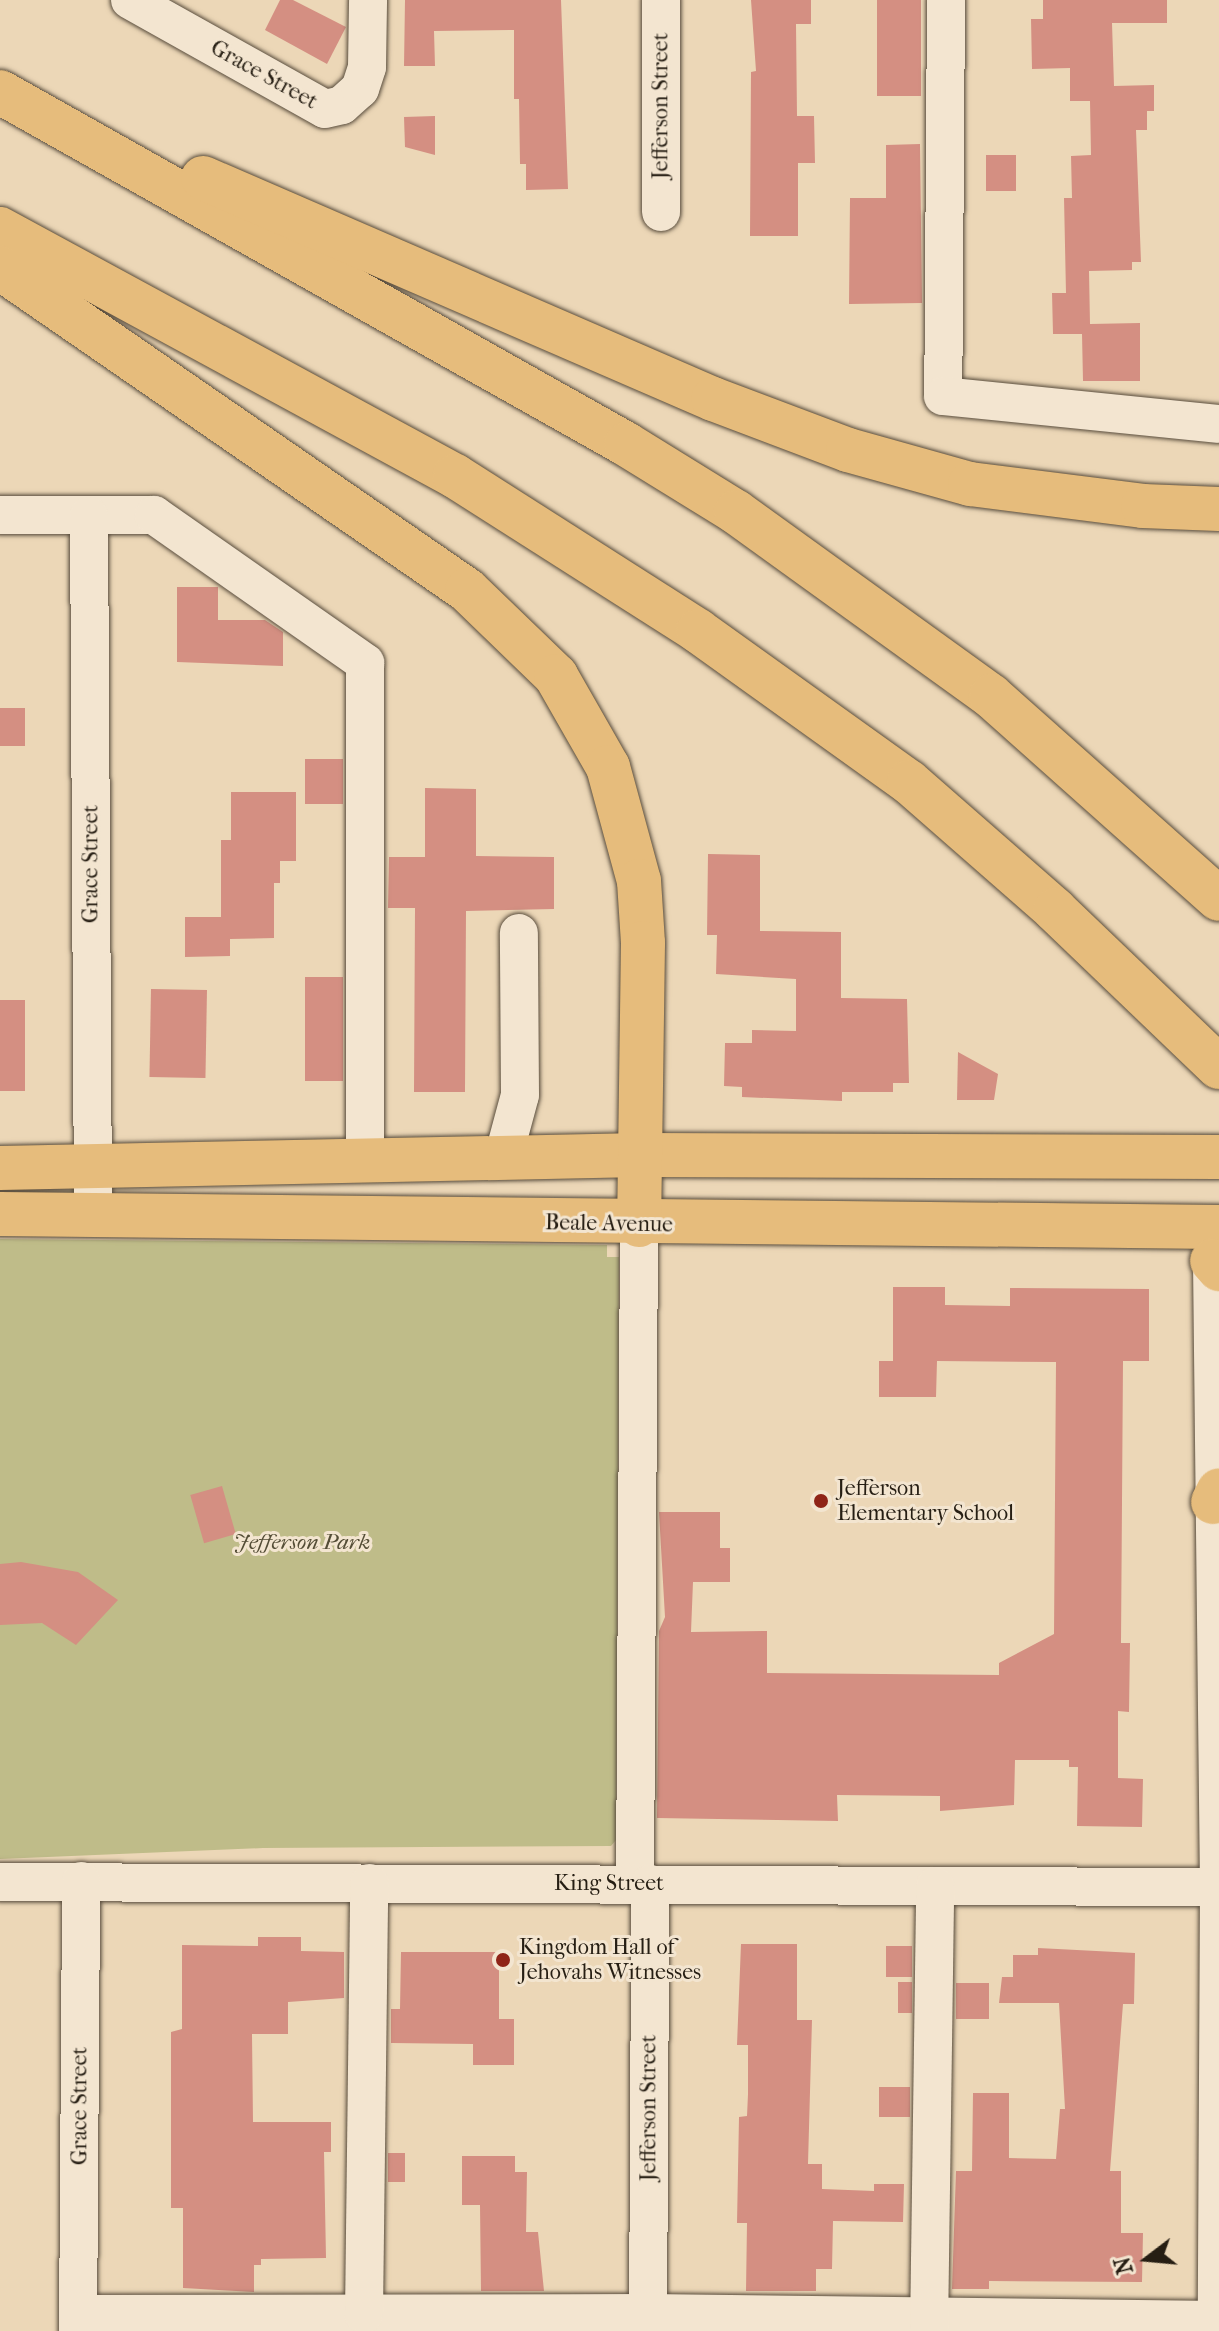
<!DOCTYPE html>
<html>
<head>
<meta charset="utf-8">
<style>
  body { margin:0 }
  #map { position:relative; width:1219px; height:2331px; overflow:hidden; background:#ecd7b7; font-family:"IM FELL French Canon",serif }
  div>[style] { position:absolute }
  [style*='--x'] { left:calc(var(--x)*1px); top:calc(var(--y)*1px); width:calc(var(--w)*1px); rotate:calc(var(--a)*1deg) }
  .green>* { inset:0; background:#bfbc89 }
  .building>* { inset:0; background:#d48f82; transform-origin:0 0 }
  .roads { filter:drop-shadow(0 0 2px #584c3c) drop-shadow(0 0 2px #584c3c) }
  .minor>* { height:38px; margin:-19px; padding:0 19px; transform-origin:19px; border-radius:19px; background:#f3e5d0 }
  .major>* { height:44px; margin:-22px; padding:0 22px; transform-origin:22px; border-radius:22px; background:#e6bc7c }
  .highway>* { height:44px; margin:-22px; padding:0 22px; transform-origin:22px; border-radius:22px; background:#e6bc7c }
  .dots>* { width:22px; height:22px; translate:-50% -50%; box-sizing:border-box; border:4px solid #f3e5d0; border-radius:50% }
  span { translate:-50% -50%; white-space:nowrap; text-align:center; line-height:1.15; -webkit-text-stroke:6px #f3e5d0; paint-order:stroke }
  .street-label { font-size:22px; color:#261e13 }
  .poi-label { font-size:22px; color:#261e13 }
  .left { translate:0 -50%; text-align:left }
  .park-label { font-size:22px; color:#544d36; font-style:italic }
  .north { position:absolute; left:1107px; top:2219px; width:80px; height:80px; -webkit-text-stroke:6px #f3e5d0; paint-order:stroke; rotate:254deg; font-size:22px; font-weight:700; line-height:32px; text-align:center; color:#261e13 }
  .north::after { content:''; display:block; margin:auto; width:28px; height:36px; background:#261e13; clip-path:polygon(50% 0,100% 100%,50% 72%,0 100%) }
</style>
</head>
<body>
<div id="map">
  <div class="green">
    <div style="clip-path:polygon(0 1239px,607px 1245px,607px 1257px,619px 1257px,616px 1840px,611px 1846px,263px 1848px,0 1859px)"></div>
  </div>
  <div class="building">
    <div style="clip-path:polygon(280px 0,293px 0,346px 27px,327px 64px,265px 30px)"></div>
    <div style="clip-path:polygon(405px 0,561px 0,568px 189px,526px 190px,526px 164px,520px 164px,519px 99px,514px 99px,514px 30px,434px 31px,435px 66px,404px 66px)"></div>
    <div style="clip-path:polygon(751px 0,811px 0,811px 24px,796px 24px,797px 116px,814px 116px,815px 163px,798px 163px,798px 236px,750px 236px,751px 72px,756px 71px)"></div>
    <div style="left:877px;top:0;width:44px;height:96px"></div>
    <div style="clip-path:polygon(1043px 0,1167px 0,1167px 23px,1112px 23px,1114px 86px,1154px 85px,1154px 111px,1147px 111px,1147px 130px,1136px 130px,1141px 262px,1132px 262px,1132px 270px,1089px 271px,1090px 324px,1140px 323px,1140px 381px,1083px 381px,1082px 334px,1053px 334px,1052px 293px,1066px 293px,1064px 198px,1072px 198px,1071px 156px,1091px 155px,1090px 101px,1070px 101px,1070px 68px,1032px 69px,1031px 19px,1043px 19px)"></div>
    <div style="clip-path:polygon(435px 116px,435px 155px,405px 147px,404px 117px)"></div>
    <div style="clip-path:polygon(920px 144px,922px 303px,849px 304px,850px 198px,886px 198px,886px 145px)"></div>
    <div style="left:986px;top:155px;width:30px;height:36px"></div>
    <div style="clip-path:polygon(177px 587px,218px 587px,218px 620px,265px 620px,283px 632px,283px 666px,177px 662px)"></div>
    <div style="left:0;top:708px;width:25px;height:38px"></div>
    <div style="left:305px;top:759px;width:38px;height:45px"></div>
    <div style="clip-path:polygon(425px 788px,476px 789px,476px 856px,554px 857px,554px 909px,466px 911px,465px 1092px,414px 1092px,415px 908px,388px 908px,389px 857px,425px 857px)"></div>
    <div style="clip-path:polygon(231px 792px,296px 792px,296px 861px,280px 861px,280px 883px,274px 883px,274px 938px,230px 939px,230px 956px,185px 957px,185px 917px,221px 917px,221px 840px,231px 840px)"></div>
    <div style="clip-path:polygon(708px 854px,760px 855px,760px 931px,841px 932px,841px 998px,907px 999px,909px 1083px,893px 1083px,893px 1092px,842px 1092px,842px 1101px,742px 1097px,742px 1087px,724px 1086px,725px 1043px,752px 1043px,752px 1030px,796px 1031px,796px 979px,716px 974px,717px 935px,707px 935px)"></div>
    <div style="left:305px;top:977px;width:38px;height:104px"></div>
    <div style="left:151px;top:989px;width:56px;height:88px;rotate:1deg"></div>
    <div style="left:0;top:1000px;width:25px;height:91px"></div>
    <div style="clip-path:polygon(958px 1052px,998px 1074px,994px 1100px,957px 1100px)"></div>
    <div style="clip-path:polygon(893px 1287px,945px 1287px,945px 1305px,1010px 1306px,1010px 1288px,1149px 1289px,1149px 1361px,1123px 1361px,1121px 1643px,1130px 1643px,1129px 1712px,1118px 1711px,1118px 1778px,1143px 1779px,1142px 1827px,1077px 1826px,1078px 1767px,1069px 1767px,1069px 1760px,1015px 1760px,1014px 1805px,940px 1811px,940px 1796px,837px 1795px,838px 1821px,657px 1818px,659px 1631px,665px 1617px,659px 1512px,720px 1512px,720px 1548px,730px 1548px,730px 1582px,693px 1582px,691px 1632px,767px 1631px,767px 1673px,999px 1675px,999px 1663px,1054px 1634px,1056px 1362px,937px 1361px,936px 1397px,879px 1397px,879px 1361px,893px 1361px)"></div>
    <div style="left:222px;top:1486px;width:50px;height:33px;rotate:74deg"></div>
    <div style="clip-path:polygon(21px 1562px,78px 1572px,118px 1600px,76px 1645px,42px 1623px,0 1625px,0 1564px)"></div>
    <div style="clip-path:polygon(258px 1937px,301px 1937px,301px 1951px,344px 1952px,344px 1998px,288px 2002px,288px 2034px,252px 2034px,253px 2122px,331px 2122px,331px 2152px,324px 2152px,326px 2258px,261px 2259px,261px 2265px,254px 2265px,254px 2292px,183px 2288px,183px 2208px,171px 2208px,171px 2032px,182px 2029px,182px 1945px,258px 1946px)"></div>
    <div style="clip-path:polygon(741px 1944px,797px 1944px,797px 2020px,812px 2020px,808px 2164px,822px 2164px,822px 2189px,874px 2191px,874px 2184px,904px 2184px,903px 2222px,833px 2221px,832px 2269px,816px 2269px,816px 2291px,746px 2291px,747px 2223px,737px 2223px,739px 2117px,747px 2116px,748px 2094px,748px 2045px,737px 2045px)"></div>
    <div style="left:886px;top:1946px;width:26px;height:31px"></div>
    <div style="clip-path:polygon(1038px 1948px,1135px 1953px,1134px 2004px,1123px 2004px,1110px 2171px,1121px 2171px,1121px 2233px,1143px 2233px,1142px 2282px,989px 2281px,989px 2289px,952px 2289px,956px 2171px,972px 2171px,973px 2093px,1009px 2093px,1009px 2158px,1056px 2159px,1060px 2109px,1065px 2109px,1059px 2003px,999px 2003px,1002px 1977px,1013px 1977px,1013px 1955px,1038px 1955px)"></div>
    <div style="clip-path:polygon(401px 1952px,499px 1952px,499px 2019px,514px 2019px,514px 2065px,473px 2065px,473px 2044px,391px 2043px,391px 2009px,400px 2009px)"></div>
    <div style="left:898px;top:1982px;width:14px;height:31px"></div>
    <div style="left:956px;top:1983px;width:33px;height:36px"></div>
    <div style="left:879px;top:2087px;width:31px;height:30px"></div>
    <div style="left:388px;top:2153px;width:17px;height:29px"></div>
    <div style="clip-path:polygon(462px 2156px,515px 2156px,515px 2172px,527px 2172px,526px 2232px,538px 2232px,544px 2291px,481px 2291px,480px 2205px,462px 2205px)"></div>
  </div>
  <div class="roads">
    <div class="minor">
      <div style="--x:130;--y:0;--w:223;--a:29.2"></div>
      <div style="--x:325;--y:109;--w:17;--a:-13"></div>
      <div style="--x:342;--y:105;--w:24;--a:-42"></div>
      <div style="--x:360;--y:89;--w:23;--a:-72"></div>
      <div style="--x:367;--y:67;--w:67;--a:-89.1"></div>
      <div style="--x:661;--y:0;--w:212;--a:90"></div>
      <div style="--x:946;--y:0;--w:396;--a:90.4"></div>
      <div style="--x:943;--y:396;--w:277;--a:5.8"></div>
      <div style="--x:0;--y:515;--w:154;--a:0"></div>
      <div style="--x:154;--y:515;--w:258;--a:35"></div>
      <div style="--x:365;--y:663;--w:498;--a:90"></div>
      <div style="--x:89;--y:516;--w:697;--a:89.67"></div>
      <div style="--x:503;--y:1158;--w:65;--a:-74.9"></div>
      <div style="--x:520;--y:1095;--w:162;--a:-90.4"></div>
      <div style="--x:1212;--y:1261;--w:626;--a:89.36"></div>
      <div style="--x:1219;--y:1887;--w:444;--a:90.3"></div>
      <div style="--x:0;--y:1882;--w:1219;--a:0.24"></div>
      <div style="--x:635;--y:1884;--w:659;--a:-89.65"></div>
      <div style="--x:78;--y:2314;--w:570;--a:-0.1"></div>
      <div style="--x:648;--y:2313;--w:571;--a:0.7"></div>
      <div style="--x:364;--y:2314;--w:431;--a:-89.3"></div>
      <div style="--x:78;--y:2331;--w:450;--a:-89.6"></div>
      <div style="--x:648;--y:2331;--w:447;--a:-89.7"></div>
      <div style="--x:929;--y:2331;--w:445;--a:-89.2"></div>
    </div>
    <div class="major">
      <div style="--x:0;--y:1168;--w:641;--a:-1.16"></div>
      <div style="--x:641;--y:1155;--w:578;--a:0.2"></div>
      <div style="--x:0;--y:1214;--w:1219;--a:0.61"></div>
    </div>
    <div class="highway">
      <div style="--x:0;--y:92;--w:718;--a:29.35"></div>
      <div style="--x:626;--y:444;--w:129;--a:31.7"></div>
      <div style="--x:736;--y:512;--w:314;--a:35.8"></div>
      <div style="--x:991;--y:696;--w:305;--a:41.7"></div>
      <div style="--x:203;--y:178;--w:556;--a:23.43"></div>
      <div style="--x:713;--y:399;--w:144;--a:20.7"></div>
      <div style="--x:848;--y:450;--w:127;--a:15.6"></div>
      <div style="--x:970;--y:484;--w:174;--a:7.2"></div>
      <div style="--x:1143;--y:506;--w:76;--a:2.3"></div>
      <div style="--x:0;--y:229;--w:518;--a:28.5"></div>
      <div style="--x:455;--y:476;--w:288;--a:32.5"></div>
      <div style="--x:698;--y:631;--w:259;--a:35.6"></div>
      <div style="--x:909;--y:782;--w:194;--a:41.2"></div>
      <div style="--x:1055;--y:910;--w:227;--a:43.8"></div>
      <div style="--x:0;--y:268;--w:567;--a:34.59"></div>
      <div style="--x:467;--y:590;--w:124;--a:44"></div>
      <div style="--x:556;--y:676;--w:105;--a:60.3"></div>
      <div style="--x:608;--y:767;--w:118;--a:74.8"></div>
      <div style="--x:639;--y:881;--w:62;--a:86.3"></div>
      <div style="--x:643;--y:943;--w:282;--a:90.8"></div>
      <div style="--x:1212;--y:1261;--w:11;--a:49"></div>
      <div style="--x:1213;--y:1502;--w:13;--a:-63"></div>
    </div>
  </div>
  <div class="dots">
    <div style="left:821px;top:1501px;background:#8f2418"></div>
    <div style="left:503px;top:1960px;background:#8f2418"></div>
  </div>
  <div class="street-label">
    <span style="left:264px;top:75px;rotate:29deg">Grace Street</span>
    <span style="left:661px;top:106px;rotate:-90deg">Jefferson Street</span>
    <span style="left:91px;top:864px;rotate:-90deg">Grace Street</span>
    <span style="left:609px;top:1224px;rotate:1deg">Beale Avenue</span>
    <span style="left:609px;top:1884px">King Street</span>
    <span style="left:80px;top:2106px;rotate:-90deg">Grace Street</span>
    <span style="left:649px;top:2108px;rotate:-90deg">Jefferson Street</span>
  </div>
  <div class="poi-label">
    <span class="left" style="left:837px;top:1501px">Jefferson<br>Elementary School</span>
    <span class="left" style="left:519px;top:1960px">Kingdom Hall of<br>Jehovahs Witnesses</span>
  </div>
  <div class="park-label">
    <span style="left:302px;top:1543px">Jefferson Park</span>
  </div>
  <div class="north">N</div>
</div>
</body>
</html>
